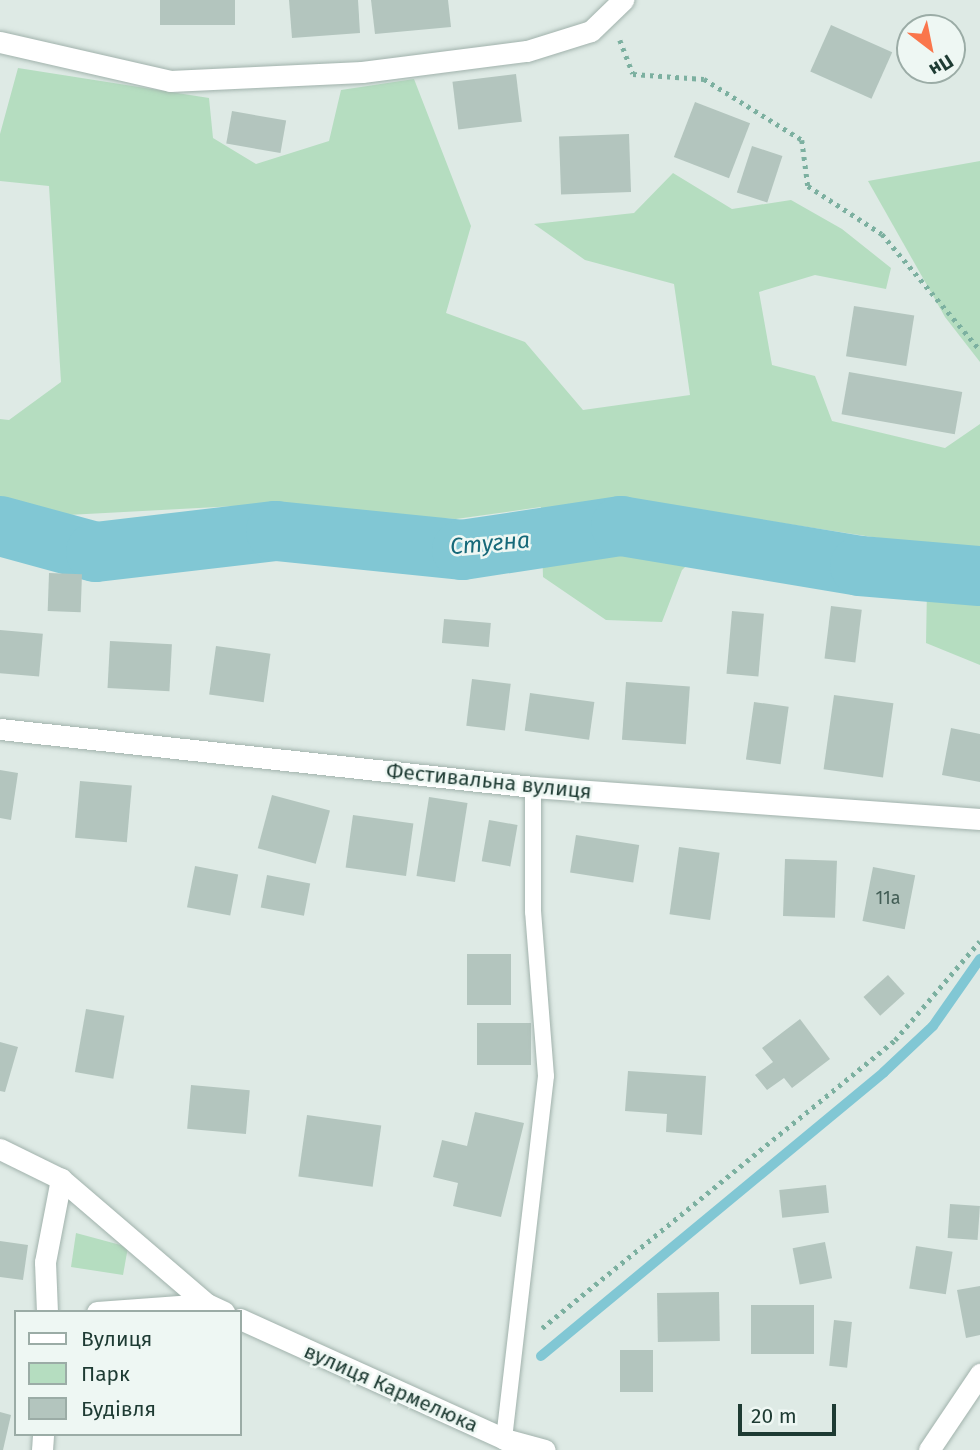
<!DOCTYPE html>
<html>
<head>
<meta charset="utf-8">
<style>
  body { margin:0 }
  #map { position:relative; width:980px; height:1450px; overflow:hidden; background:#deeae5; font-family:"Fira Sans",sans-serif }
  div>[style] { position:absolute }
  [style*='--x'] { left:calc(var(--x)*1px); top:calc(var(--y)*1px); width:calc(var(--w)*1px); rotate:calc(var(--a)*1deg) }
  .green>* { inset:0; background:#b5ddc0 }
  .stream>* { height:10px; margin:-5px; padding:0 5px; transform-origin:5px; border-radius:5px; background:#81c7d4 }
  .river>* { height:60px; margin:-30px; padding:0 30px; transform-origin:30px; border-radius:30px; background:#81c7d4 }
  .building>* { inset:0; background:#b3c5be; transform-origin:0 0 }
  .path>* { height:4.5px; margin-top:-2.25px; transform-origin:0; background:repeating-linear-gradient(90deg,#7cb0a0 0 3.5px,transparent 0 8.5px) }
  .roads { filter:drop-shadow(0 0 2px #a1b2ac) drop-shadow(0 0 2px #a1b2ac) }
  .service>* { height:16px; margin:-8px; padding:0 8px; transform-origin:8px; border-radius:8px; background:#fff }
  .minor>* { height:21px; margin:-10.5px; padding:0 10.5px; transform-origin:10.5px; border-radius:10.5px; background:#fff }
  span { translate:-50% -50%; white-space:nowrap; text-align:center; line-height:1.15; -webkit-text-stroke:5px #eef7f3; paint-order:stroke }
  .number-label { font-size:18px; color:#435e56 }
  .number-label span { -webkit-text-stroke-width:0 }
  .street-label { font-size:21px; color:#1e3b33 }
  .water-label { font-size:23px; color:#166979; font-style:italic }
  .legend { position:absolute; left:14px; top:1310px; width:228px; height:126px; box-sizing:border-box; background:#eef7f3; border:2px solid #9baca6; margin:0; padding:9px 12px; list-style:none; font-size:21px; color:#1e3b33 }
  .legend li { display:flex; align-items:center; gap:14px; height:35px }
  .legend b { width:35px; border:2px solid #9baca6 }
  .north { position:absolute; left:896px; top:14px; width:70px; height:70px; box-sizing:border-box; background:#eef7f3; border:2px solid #9baca6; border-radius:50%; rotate:148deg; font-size:19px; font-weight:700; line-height:28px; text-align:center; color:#1e3b33 }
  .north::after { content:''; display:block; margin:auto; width:24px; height:32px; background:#fa764c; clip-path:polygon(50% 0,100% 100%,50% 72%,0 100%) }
  .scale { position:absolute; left:738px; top:1404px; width:98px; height:32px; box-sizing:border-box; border:4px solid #1e3b33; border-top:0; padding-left:9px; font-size:21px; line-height:24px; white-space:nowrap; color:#1e3b33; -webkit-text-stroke:5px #eef7f3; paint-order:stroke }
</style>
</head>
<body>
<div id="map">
  <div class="green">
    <div style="clip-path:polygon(18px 68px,209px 98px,213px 138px,256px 164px,329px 141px,341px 90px,414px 79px,471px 226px,446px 313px,525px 342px,583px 410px,690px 395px,674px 284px,585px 260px,534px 224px,634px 213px,673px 173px,732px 209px,791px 200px,842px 229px,891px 268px,886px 289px,815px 275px,759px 292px,772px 365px,815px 376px,832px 421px,945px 448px,980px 424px,980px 665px,926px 643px,927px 588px,898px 541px,737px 516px,682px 570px,662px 622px,606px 620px,543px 577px,541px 507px,456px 519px,236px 506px,49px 516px,0 504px,0 419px,9px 420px,61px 382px,49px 186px,0 181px,0 134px)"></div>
    <div style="clip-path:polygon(980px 161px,980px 362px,945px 317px,868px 181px)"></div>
    <div style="clip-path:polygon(76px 1233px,128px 1247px,123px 1275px,71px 1267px)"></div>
  </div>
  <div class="stream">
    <div style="--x:541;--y:1356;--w:445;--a:-39.6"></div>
    <div style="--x:884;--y:1072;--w:67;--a:-43.2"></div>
    <div style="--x:933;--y:1026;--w:82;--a:-55"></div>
  </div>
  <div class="river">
    <div style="--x:0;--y:526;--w:99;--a:15.2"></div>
    <div style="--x:96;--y:552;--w:181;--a:-6.7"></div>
    <div style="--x:276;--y:531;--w:187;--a:5.8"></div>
    <div style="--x:462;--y:550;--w:161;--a:-8.6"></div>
    <div style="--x:621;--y:526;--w:242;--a:9.5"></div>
    <div style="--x:860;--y:566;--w:120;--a:4.8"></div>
  </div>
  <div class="building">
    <div style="left:160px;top:0;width:75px;height:25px"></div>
    <div style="clip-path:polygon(289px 0,358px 0,360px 33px,292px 38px)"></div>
    <div style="clip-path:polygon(371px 0,448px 0,451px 27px,375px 34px)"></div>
    <div style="left:831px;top:25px;width:67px;height:51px;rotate:24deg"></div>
    <div style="left:516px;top:74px;width:48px;height:64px;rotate:83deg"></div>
    <div style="left:695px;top:102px;width:59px;height:59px;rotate:21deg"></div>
    <div style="left:232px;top:111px;width:55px;height:33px;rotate:10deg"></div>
    <div style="left:629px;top:134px;width:58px;height:70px;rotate:88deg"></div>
    <div style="left:752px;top:146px;width:32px;height:49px;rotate:18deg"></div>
    <div style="left:854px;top:306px;width:61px;height:51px;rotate:9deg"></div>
    <div style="left:849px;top:372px;width:115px;height:43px;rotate:10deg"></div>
    <div style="left:49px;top:573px;width:33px;height:38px;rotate:2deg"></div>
    <div style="left:831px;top:606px;width:31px;height:53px;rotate:7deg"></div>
    <div style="left:732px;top:611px;width:32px;height:63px;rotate:5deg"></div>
    <div style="left:444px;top:619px;width:47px;height:24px;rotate:5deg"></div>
    <div style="left:0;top:630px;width:43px;height:43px;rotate:5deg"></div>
    <div style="left:110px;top:641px;width:62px;height:47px;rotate:3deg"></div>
    <div style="left:216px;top:646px;width:55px;height:49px;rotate:8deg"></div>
    <div style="left:472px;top:679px;width:39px;height:47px;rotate:7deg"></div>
    <div style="left:626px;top:682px;width:64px;height:58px;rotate:4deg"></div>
    <div style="left:530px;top:693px;width:65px;height:38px;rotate:8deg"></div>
    <div style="left:834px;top:695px;width:60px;height:75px;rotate:8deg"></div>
    <div style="left:754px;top:702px;width:35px;height:58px;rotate:8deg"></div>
    <div style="clip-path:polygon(951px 728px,980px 734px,980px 782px,942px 775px)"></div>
    <div style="clip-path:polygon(0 770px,18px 773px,11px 820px,0 818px)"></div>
    <div style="left:80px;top:781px;width:52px;height:57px;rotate:5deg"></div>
    <div style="left:272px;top:795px;width:60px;height:55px;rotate:15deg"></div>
    <div style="left:429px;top:797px;width:39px;height:80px;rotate:9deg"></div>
    <div style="left:353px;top:815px;width:61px;height:53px;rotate:8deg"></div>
    <div style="left:489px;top:820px;width:29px;height:42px;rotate:10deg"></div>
    <div style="left:576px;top:835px;width:64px;height:38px;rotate:9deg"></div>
    <div style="left:679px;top:847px;width:41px;height:68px;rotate:8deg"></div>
    <div style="left:785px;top:859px;width:52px;height:57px;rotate:2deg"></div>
    <div style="left:195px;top:866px;width:44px;height:42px;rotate:11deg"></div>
    <div style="left:873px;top:867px;width:43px;height:55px;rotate:11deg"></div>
    <div style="left:267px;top:875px;width:44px;height:33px;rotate:11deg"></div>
    <div style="left:467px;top:954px;width:44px;height:51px"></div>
    <div style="left:888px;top:975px;width:25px;height:33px;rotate:48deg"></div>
    <div style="left:86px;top:1009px;width:39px;height:64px;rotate:10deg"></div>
    <div style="clip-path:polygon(800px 1019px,830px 1059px,792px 1088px,784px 1078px,767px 1090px,755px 1075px,773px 1062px,762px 1048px)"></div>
    <div style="left:477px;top:1023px;width:54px;height:42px"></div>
    <div style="clip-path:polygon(0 1042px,18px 1047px,5px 1092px,0 1091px)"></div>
    <div style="clip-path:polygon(628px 1071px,706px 1076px,702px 1135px,666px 1132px,667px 1114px,625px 1111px)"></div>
    <div style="left:191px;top:1085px;width:59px;height:44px;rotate:5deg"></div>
    <div style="clip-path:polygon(475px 1112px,524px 1123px,501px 1217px,453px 1206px,458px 1183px,433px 1177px,442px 1140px,467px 1146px)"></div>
    <div style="left:307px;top:1115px;width:75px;height:62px;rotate:8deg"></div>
    <div style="left:826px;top:1185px;width:28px;height:47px;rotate:84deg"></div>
    <div style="left:950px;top:1204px;width:30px;height:34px;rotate:4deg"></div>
    <div style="clip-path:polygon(0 1241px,28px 1245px,23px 1280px,0 1277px)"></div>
    <div style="left:825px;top:1242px;width:37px;height:33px;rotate:79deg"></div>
    <div style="left:916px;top:1246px;width:37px;height:43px;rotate:9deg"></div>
    <div style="clip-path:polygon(980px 1286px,980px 1335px,966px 1338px,957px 1290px)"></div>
    <div style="left:719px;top:1292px;width:49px;height:62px;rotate:89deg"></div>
    <div style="left:751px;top:1305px;width:63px;height:49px"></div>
    <div style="left:834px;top:1320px;width:18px;height:46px;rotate:6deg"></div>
    <div style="left:653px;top:1350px;width:42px;height:33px;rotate:90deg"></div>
    <div style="clip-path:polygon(0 1412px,11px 1415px,3px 1450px,0 1450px)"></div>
  </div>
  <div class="path">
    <div style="--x:620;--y:40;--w:36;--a:69"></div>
    <div style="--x:633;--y:74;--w:71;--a:4"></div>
    <div style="--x:704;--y:79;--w:115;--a:31.9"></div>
    <div style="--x:802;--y:140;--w:46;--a:82.6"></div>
    <div style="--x:808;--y:186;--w:88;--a:33"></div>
    <div style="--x:882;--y:234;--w:152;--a:49.8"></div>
    <div style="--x:542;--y:1328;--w:456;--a:-39.2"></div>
    <div style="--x:895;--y:1040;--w:130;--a:-49.4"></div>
  </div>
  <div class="roads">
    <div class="service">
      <div style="--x:504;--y:1439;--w:365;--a:-83.4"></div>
      <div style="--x:546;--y:1076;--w:165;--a:-94.5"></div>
      <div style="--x:533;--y:912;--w:125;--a:-90"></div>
    </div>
    <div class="minor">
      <div style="--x:0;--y:42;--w:174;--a:12.9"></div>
      <div style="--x:170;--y:81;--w:192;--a:-2.7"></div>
      <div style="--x:362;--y:72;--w:166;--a:-7.3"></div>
      <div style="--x:527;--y:51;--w:67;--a:-17.4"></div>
      <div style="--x:591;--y:31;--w:45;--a:-44.1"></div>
      <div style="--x:0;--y:729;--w:536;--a:6.21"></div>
      <div style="--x:533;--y:787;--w:448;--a:4.1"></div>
      <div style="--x:0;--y:1149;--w:68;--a:26.2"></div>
      <div style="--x:61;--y:1179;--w:192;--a:40.6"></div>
      <div style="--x:207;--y:1304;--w:19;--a:25"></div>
      <div style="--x:47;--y:1312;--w:50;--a:-92.3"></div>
      <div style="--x:45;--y:1262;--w:85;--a:-79.1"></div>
      <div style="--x:97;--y:1312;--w:110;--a:-4.2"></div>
      <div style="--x:240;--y:1319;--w:290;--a:24.4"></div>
      <div style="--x:504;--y:1439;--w:42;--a:15"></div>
      <div style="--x:42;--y:1450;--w:16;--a:-86"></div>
      <div style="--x:929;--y:1450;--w:92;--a:-56.1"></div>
    </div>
  </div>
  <div class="number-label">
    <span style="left:888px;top:898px">11а</span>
  </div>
  <div class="street-label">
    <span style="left:489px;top:781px;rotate:6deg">Фестивальна вулиця</span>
    <span style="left:391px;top:1388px;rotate:24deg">вулиця Кармелюка</span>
  </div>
  <div class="water-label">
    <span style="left:490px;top:543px;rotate:-5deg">Стугна</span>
  </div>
  <ul class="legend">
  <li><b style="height:9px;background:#fff"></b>Вулиця</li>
  <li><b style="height:19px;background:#b5ddc0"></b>Парк</li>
  <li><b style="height:19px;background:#b3c5be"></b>Будівля</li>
  </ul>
  <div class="north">Пн</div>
  <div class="scale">20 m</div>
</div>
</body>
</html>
